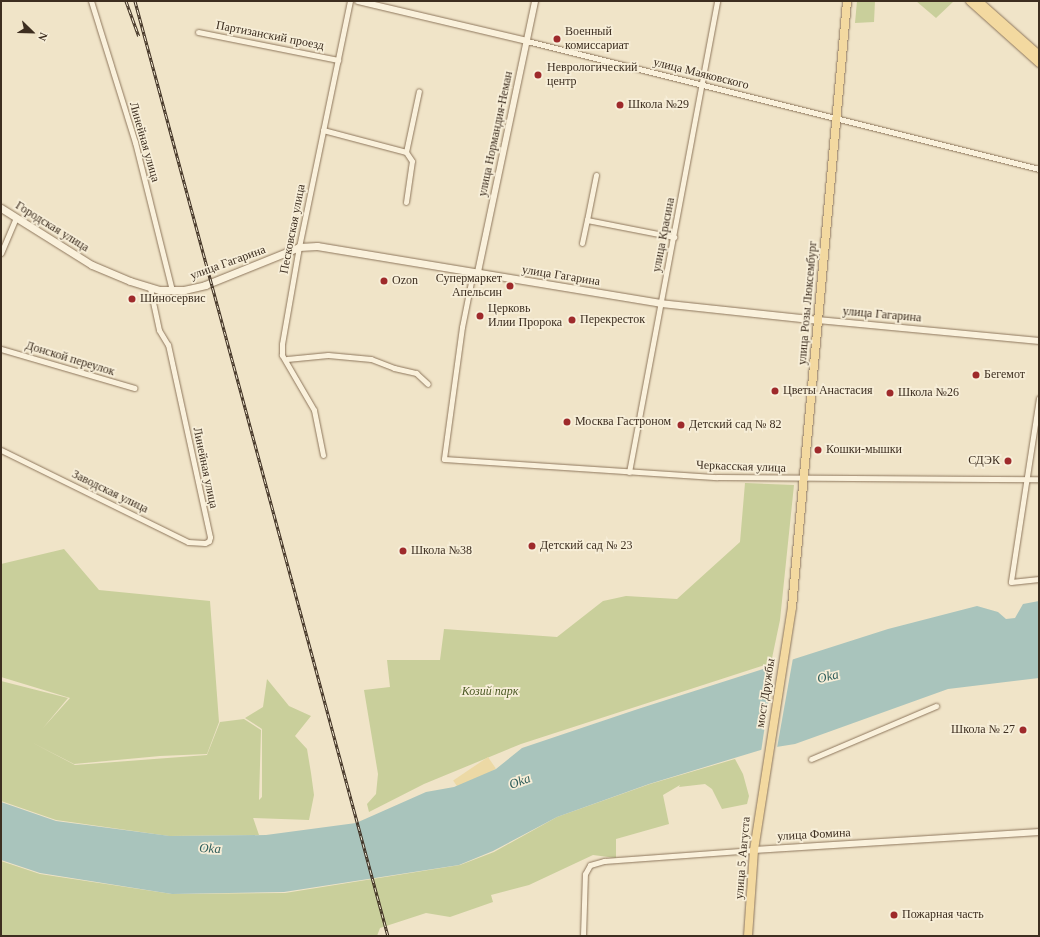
<!DOCTYPE html>
<html>
<head>
<meta charset="utf-8">
<style>
  body { margin:0 }
  #map { position:relative; width:1040px; height:937px; overflow:hidden; background:#f0e4c8; font-family:"Times New Roman",serif }
  div>[style] { position:absolute }
  [style*='--x'] { left:calc(var(--x)*1px); top:calc(var(--y)*1px); width:calc(var(--w)*1px); rotate:calc(var(--a)*1deg) }
  .green>* { inset:0; background:#c9cf9b }
  .sand>* { inset:0; background:#ecd9a5; transform-origin:0 0 }
  .water>* { inset:0; background:#a9c4bc }
  .pier>* { inset:0; background:#f0e4c8 }
  .roads { filter:drop-shadow(0 0 1px #8d765c) drop-shadow(0 0 1px #8d765c) }
  .minor>* { height:5px; margin:-2.5px; padding:0 2.5px; transform-origin:2.5px; border-radius:2.5px; background:#faf1dc }
  .tertiary>* { height:6px; margin:-3px; padding:0 3px; transform-origin:3px; border-radius:3px; background:#faf1dc }
  .secondary>* { height:7px; margin:-3.5px; padding:0 3.5px; transform-origin:3.5px; border-radius:3.5px; background:#faf1dc }
  .primary>* { height:8px; margin:-4px; padding:0 4px; transform-origin:4px; border-radius:4px; background:#f3d9a0 }
  .rail>* { height:3px; margin-top:-1.5px; transform-origin:0; background:repeating-linear-gradient(90deg,#f7eed8 0 4.5px,#3d2e20 0 9px); box-sizing:border-box; border-block:1px solid #3d2e20 }
  .dots>* { width:11px; height:11px; translate:-50% -50%; box-sizing:border-box; border:2px solid #f7eed8; border-radius:50% }
  span { translate:-50% -50%; white-space:nowrap; text-align:center; line-height:1.15; -webkit-text-stroke:3.5px #f7eed8; paint-order:stroke }
  .poi-label { font-size:12px; color:#3d2e20 }
  .left { translate:0 -50%; text-align:left }
  .right { translate:-100% -50%; text-align:right }
  .street-label { font-size:12px; color:#3d2e20 }
  .park-label { font-size:12px; color:#4d5a26; font-style:italic }
  .water-label { font-size:13px; color:#2f5d5a; font-style:italic }
  .frame { position:absolute; inset:0; border:2px solid #3d2e20; pointer-events:none }
  .north { position:absolute; left:12px; top:12px; width:40px; height:40px; -webkit-text-stroke:3px #f7eed8; paint-order:stroke; rotate:113deg; font-size:11px; font-weight:700; line-height:16px; text-align:center; color:#3d2e20 }
  .north::after { content:''; display:block; margin:auto; width:14px; height:18px; background:#3d2e20; clip-path:polygon(50% 0,100% 100%,50% 72%,0 100%) }
</style>
</head>
<body>
<div id="map">
  <div class="green">
    <div style="clip-path:polygon(857px 1px,875px 1px,874px 22px,855px 23px)"></div>
    <div style="clip-path:polygon(916px 1px,954px 1px,936px 18px)"></div>
    <div style="clip-path:polygon(745px 483px,794px 485px,780px 620px,771px 663px,521px 744px,424px 784px,369px 812px,367px 804px,376px 794px,378px 774px,364px 690px,390px 687px,387px 660px,440px 660px,444px 629px,557px 637px,603px 601px,626px 596px,677px 599px,740px 542px)"></div>
    <div style="clip-path:polygon(64px 549px,99px 590px,210px 601px,219px 722px,207px 754px,160px 756px,74px 764px,31px 742px,75px 765px,207px 755px,220px 722px,244px 719px,261px 730px,259px 800px,262px 797px,262px 729px,245px 718px,263px 707px,267px 679px,289px 706px,311px 716px,295px 736px,307px 749px,311px 773px,314px 795px,309px 820px,253px 818px,250px 809px,259px 835px,169px 836px,56px 820px,1px 801px,1px 681px,68px 698px,43px 728px,70px 698px,1px 677px,1px 564px)"></div>
    <div style="clip-path:polygon(735px 759px,743px 774px,749px 796px,747px 804px,722px 809px,712px 789px,705px 784px,679px 787px,680px 785px,663px 795px,669px 824px,616px 839px,616px 858px,593px 855px,529px 885px,491px 895px,493px 902px,450px 917px,426px 913px,380px 928px,377px 936px,1px 936px,1px 861px,40px 874px,172px 894px,285px 893px,460px 865px,494px 852px,557px 817px,650px 784px)"></div>
  </div>
  <div class="sand">
    <div style="left:488px;top:757px;width:14px;height:42px;rotate:56deg"></div>
  </div>
  <div class="water">
    <div style="clip-path:polygon(1039px 601px,1039px 678px,948px 689px,795px 744px,764px 749px,649px 784px,557px 817px,493px 851px,459px 865px,284px 892px,172px 894px,40px 873px,1px 860px,1px 802px,56px 821px,170px 836px,266px 835px,356px 823px,426px 792px,454px 787px,496px 769px,522px 748px,638px 709px,888px 629px,977px 606px,998px 612px,1006px 619px,1015px 618px,1023px 604px)"></div>
  </div>
  <div class="pier">
    <div style="clip-path:polygon(793px 658px,777px 748px,761px 752px,774px 664px)"></div>
  </div>
  <div class="roads">
    <div class="minor">
      <div style="--x:91;--y:1;--w:148;--a:72.7"></div>
      <div style="--x:135;--y:142;--w:153;--a:76"></div>
      <div style="--x:198;--y:32;--w:143;--a:11.3"></div>
      <div style="--x:527;--y:41;--w:528;--a:14.04"></div>
      <div style="--x:323;--y:130;--w:86;--a:14.8"></div>
      <div style="--x:596;--y:175;--w:46;--a:101.3"></div>
      <div style="--x:587;--y:220;--w:89;--a:11.1"></div>
      <div style="--x:406;--y:202;--w:41;--a:-81.7"></div>
      <div style="--x:412;--y:161;--w:11;--a:-124"></div>
      <div style="--x:406;--y:152;--w:62;--a:-78"></div>
      <div style="--x:582;--y:243;--w:24;--a:-78"></div>
      <div style="--x:1;--y:253;--w:39;--a:-67"></div>
      <div style="--x:473;--y:272;--w:56;--a:101.3"></div>
      <div style="--x:462;--y:327;--w:133;--a:97.8"></div>
      <div style="--x:444;--y:459;--w:274;--a:3.8"></div>
      <div style="--x:717;--y:477;--w:322;--a:0.4"></div>
      <div style="--x:1;--y:349;--w:139;--a:16.3"></div>
      <div style="--x:287;--y:359;--w:41;--a:-5.6"></div>
      <div style="--x:328;--y:355;--w:43;--a:5.3"></div>
      <div style="--x:371;--y:359;--w:25;--a:21"></div>
      <div style="--x:394;--y:368;--w:23;--a:13"></div>
      <div style="--x:416;--y:373;--w:16;--a:43"></div>
      <div style="--x:1039;--y:398;--w:186;--a:98.7"></div>
      <div style="--x:1011;--y:582;--w:28;--a:-6"></div>
      <div style="--x:1;--y:450;--w:208;--a:26.2"></div>
      <div style="--x:188;--y:542;--w:17;--a:3"></div>
      <div style="--x:205;--y:543;--w:4;--a:-27"></div>
      <div style="--x:209;--y:541;--w:4;--a:-76"></div>
      <div style="--x:210;--y:537;--w:197;--a:-102.3"></div>
      <div style="--x:168;--y:345;--w:17;--a:-121"></div>
      <div style="--x:159;--y:330;--w:43;--a:-102.1"></div>
      <div style="--x:323;--y:455;--w:46;--a:-101.3"></div>
      <div style="--x:314;--y:410;--w:64;--a:-120.2"></div>
      <div style="--x:282;--y:355;--w:11;--a:-90"></div>
      <div style="--x:282;--y:344;--w:98;--a:-80.1"></div>
      <div style="--x:299;--y:247;--w:251;--a:-78.3"></div>
      <div style="--x:629;--y:472;--w:479;--a:-79.4"></div>
      <div style="--x:811;--y:759;--w:136;--a:-23"></div>
      <div style="--x:583;--y:936;--w:62;--a:-88.2"></div>
      <div style="--x:585;--y:874;--w:10;--a:-61"></div>
      <div style="--x:590;--y:865;--w:15;--a:-16"></div>
      <div style="--x:604;--y:861;--w:150;--a:-4.2"></div>
    </div>
    <div class="tertiary">
      <div style="--x:358;--y:1;--w:174;--a:13.3"></div>
      <div style="--x:478;--y:272;--w:277;--a:-78.1"></div>
      <div style="--x:818;--y:320;--w:222;--a:5.4"></div>
      <div style="--x:754;--y:850;--w:286;--a:-3.6"></div>
    </div>
    <div class="secondary">
      <div style="--x:1;--y:208;--w:107;--a:32.1"></div>
      <div style="--x:92;--y:265;--w:41;--a:22.8"></div>
      <div style="--x:130;--y:281;--w:31;--a:17"></div>
      <div style="--x:160;--y:290;--w:24;--a:0"></div>
      <div style="--x:184;--y:290;--w:22;--a:-13"></div>
      <div style="--x:205;--y:285;--w:101;--a:-22"></div>
      <div style="--x:299;--y:247;--w:18;--a:-3"></div>
      <div style="--x:317;--y:246;--w:348;--a:9.4"></div>
      <div style="--x:660;--y:303;--w:159;--a:6.1"></div>
    </div>
    <div class="primary">
      <div style="--x:970;--y:1;--w:93;--a:41.9"></div>
      <div style="--x:978;--y:1;--w:81;--a:41.5"></div>
      <div style="--x:748;--y:936;--w:86;--a:-86"></div>
      <div style="--x:754;--y:850;--w:246;--a:-81.1"></div>
      <div style="--x:792;--y:607;--w:608;--a:-84.81"></div>
    </div>
  </div>
  <div class="rail">
    <div style="--x:126;--y:1;--w:37;--a:70"></div>
    <div style="--x:135;--y:1;--w:969;--a:74.86"></div>
  </div>
  <div class="dots">
    <div style="left:557px;top:39px;background:#9e2a2b"></div>
    <div style="left:538px;top:75px;background:#9e2a2b"></div>
    <div style="left:620px;top:105px;background:#9e2a2b"></div>
    <div style="left:384px;top:281px;background:#9e2a2b"></div>
    <div style="left:510px;top:286px;background:#9e2a2b"></div>
    <div style="left:132px;top:299px;background:#9e2a2b"></div>
    <div style="left:480px;top:316px;background:#9e2a2b"></div>
    <div style="left:572px;top:320px;background:#9e2a2b"></div>
    <div style="left:976px;top:375px;background:#9e2a2b"></div>
    <div style="left:775px;top:391px;background:#9e2a2b"></div>
    <div style="left:890px;top:393px;background:#9e2a2b"></div>
    <div style="left:567px;top:422px;background:#9e2a2b"></div>
    <div style="left:681px;top:425px;background:#9e2a2b"></div>
    <div style="left:818px;top:450px;background:#9e2a2b"></div>
    <div style="left:1008px;top:461px;background:#9e2a2b"></div>
    <div style="left:532px;top:546px;background:#9e2a2b"></div>
    <div style="left:403px;top:551px;background:#9e2a2b"></div>
    <div style="left:1023px;top:730px;background:#9e2a2b"></div>
    <div style="left:894px;top:915px;background:#9e2a2b"></div>
  </div>
  <div class="poi-label">
    <span class="left" style="left:565px;top:39px">Военный<br>комиссариат</span>
    <span class="left" style="left:547px;top:75px">Неврологический<br>центр</span>
    <span class="left" style="left:628px;top:105px">Школа №29</span>
    <span class="right" style="left:502px;top:286px">Супермаркет<br>Апельсин</span>
    <span class="left" style="left:392px;top:281px">Ozon</span>
    <span class="left" style="left:140px;top:299px">Шиносервис</span>
    <span class="left" style="left:488px;top:316px">Церковь<br>Илии Пророка</span>
    <span class="left" style="left:580px;top:320px">Перекресток</span>
    <span class="left" style="left:984px;top:375px">Бегемот</span>
    <span class="left" style="left:783px;top:391px">Цветы Анастасия</span>
    <span class="left" style="left:898px;top:393px">Школа №26</span>
    <span class="left" style="left:575px;top:422px">Москва Гастроном</span>
    <span class="left" style="left:689px;top:425px">Детский сад № 82</span>
    <span class="left" style="left:826px;top:450px">Кошки-мышки</span>
    <span class="right" style="left:1000px;top:461px">СДЭК</span>
    <span class="left" style="left:540px;top:546px">Детский сад № 23</span>
    <span class="left" style="left:411px;top:551px">Школа №38</span>
    <span class="right" style="left:1015px;top:730px">Школа № 27</span>
    <span class="left" style="left:902px;top:915px">Пожарная часть</span>
  </div>
  <div class="street-label">
    <span style="left:270px;top:36px;rotate:11deg">Партизанский проезд</span>
    <span style="left:701px;top:74px;rotate:14deg">улица Маяковского</span>
    <span style="left:496px;top:134px;rotate:-78deg">улица Нормандия-Неман</span>
    <span style="left:144px;top:142px;rotate:74deg">Линейная улица</span>
    <span style="left:52px;top:227px;rotate:32deg">Городская улица</span>
    <span style="left:293px;top:229px;rotate:-79deg">Песковская улица</span>
    <span style="left:664px;top:235px;rotate:-79deg">улица Красина</span>
    <span style="left:228px;top:263px;rotate:-20deg">улица Гагарина</span>
    <span style="left:561px;top:276px;rotate:9deg">улица Гагарина</span>
    <span style="left:808px;top:303px;rotate:-85deg">улица Розы Люксембург</span>
    <span style="left:882px;top:315px;rotate:5deg">улица Гагарина</span>
    <span style="left:70px;top:359px;rotate:17deg">Донской переулок</span>
    <span style="left:741px;top:467px;rotate:2deg">Черкасская улица</span>
    <span style="left:205px;top:468px;rotate:78deg">Линейная улица</span>
    <span style="left:110px;top:492px;rotate:26deg">Заводская улица</span>
    <span style="left:766px;top:693px;rotate:-81deg">мост Дружбы</span>
    <span style="left:814px;top:835px;rotate:-3deg">улица Фомина</span>
    <span style="left:743px;top:858px;rotate:-85deg">улица 5 Августа</span>
  </div>
  <div class="park-label">
    <span style="left:490px;top:692px">Козий парк</span>
  </div>
  <div class="water-label">
    <span style="left:828px;top:677px;rotate:-13deg">Oka</span>
    <span style="left:520px;top:782px;rotate:-20deg">Oka</span>
    <span style="left:210px;top:849px;rotate:3deg">Oka</span>
  </div>
  <div class="frame"></div>
  <div class="north">N</div>
</div>
</body>
</html>
